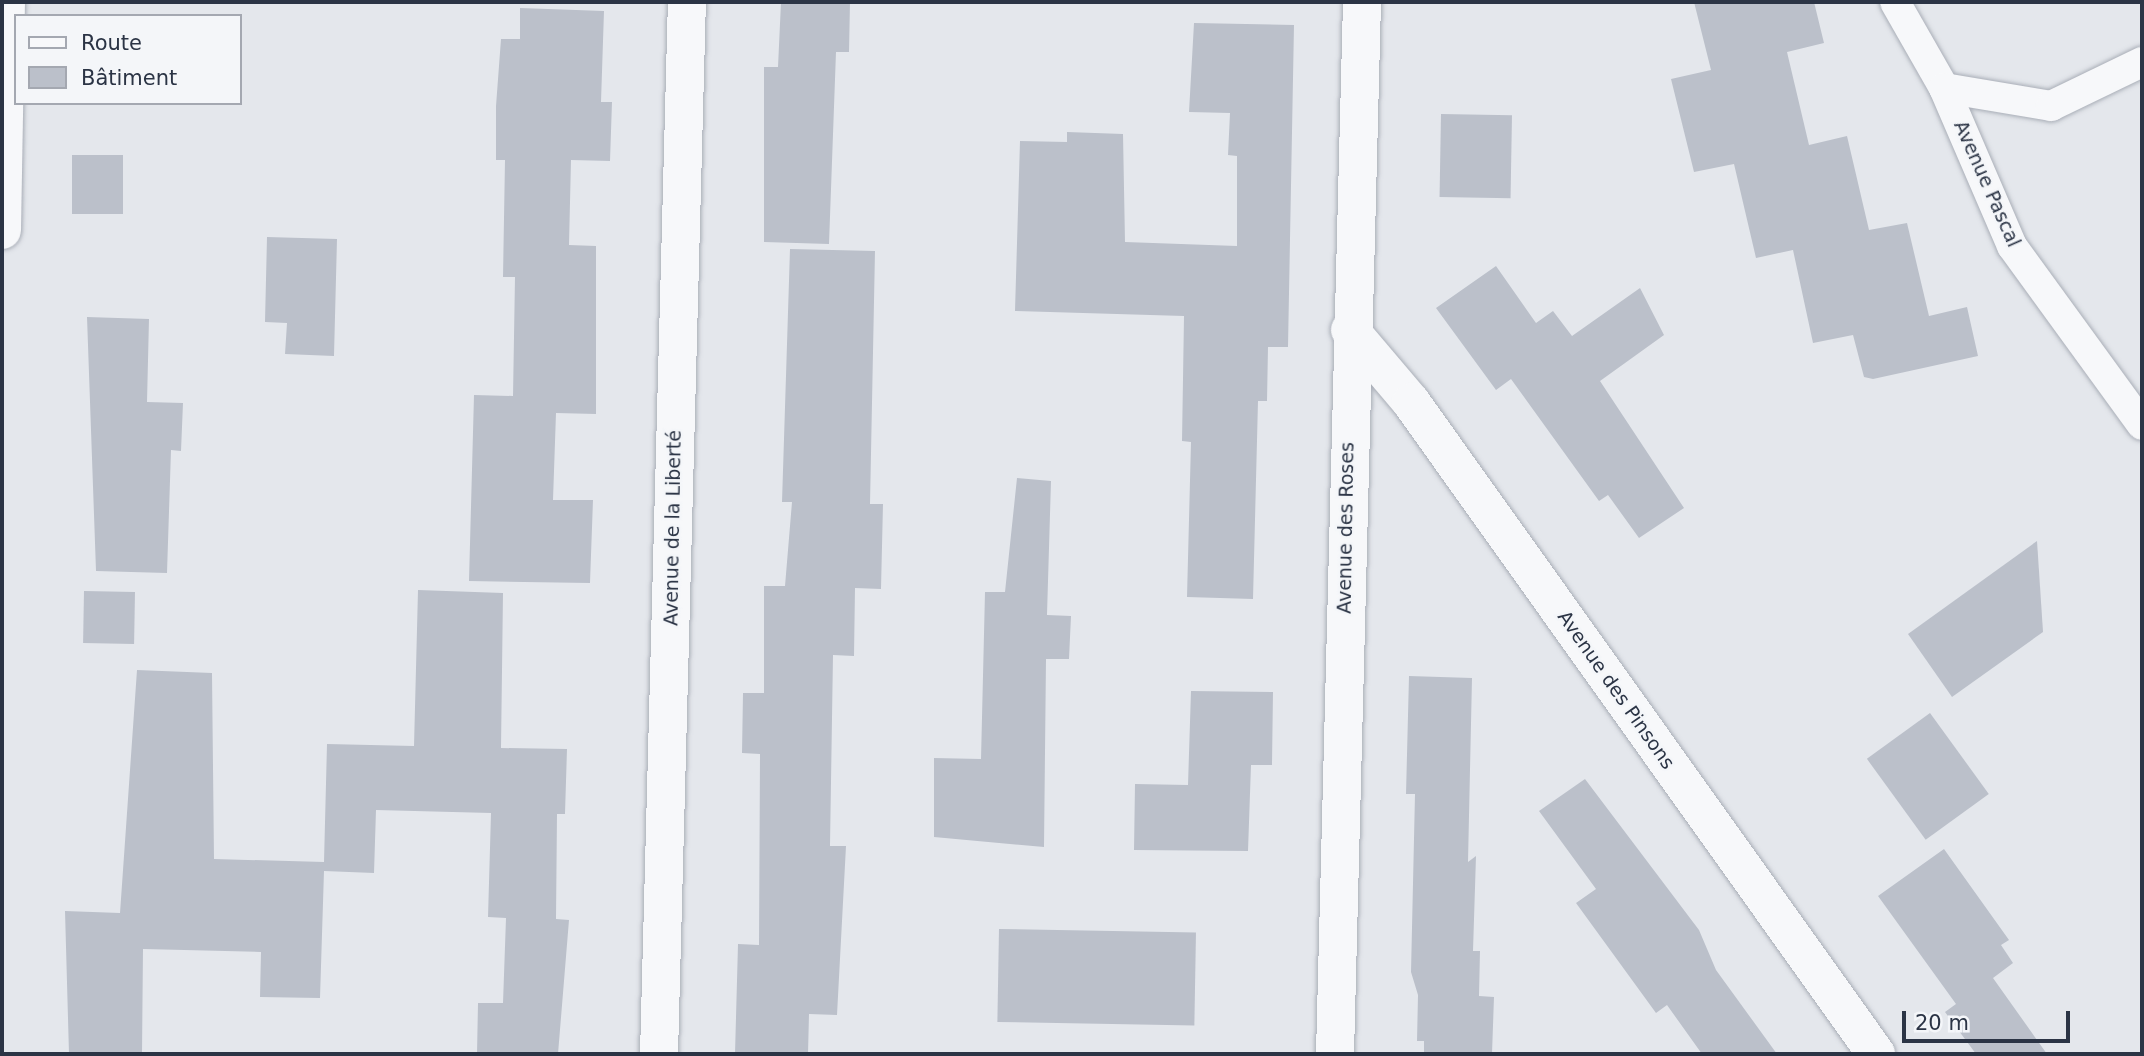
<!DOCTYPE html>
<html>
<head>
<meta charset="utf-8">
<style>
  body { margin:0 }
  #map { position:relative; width:2144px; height:1056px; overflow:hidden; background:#e4e7ec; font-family:"DejaVu Sans",sans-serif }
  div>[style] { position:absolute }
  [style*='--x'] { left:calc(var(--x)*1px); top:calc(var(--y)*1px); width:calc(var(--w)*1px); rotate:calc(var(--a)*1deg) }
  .building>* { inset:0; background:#bbc0ca; transform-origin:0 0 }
  .roads { filter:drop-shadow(0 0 2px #a9aeb7) drop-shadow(0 0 2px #a9aeb7) }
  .service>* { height:30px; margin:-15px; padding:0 15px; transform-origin:15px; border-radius:15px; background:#f7f8fa }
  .minor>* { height:38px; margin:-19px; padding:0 19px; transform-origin:19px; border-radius:19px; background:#f7f8fa }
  span { translate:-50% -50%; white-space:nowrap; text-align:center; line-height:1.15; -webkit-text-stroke:5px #f4f6f9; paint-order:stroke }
  .street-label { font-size:19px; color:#2b3445 }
  .frame { position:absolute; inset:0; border:4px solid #2b3445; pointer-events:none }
  .legend { position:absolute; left:14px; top:14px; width:228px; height:91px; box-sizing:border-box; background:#f4f6f9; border:2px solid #a4a8b1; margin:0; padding:9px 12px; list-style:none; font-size:21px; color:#2b3445 }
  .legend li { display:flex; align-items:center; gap:14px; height:35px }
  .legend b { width:35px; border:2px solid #a4a8b1 }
  .scale { position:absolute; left:1902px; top:1011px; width:168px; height:32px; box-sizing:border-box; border:4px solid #2b3445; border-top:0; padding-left:9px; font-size:21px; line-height:24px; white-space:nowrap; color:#2b3445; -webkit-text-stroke:5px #f4f6f9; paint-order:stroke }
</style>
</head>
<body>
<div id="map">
  <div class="building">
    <div style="clip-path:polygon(781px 2px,850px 2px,849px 52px,836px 52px,829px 244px,764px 242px,764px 67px,778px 67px)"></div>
    <div style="clip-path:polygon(1694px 2px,1814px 2px,1824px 43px,1787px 52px,1809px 145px,1847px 136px,1869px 230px,1907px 223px,1929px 316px,1967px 307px,1978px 356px,1873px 379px,1864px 377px,1853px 335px,1813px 343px,1793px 250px,1756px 258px,1734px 164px,1694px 172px,1671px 79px,1711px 70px)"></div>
    <div style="clip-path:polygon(520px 8px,604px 11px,601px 102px,612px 102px,610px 161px,571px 160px,569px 245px,596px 246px,596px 414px,556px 413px,553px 500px,593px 500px,590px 583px,469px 581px,474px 395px,513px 396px,515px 277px,503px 277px,505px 160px,496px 160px,496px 106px,501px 39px,520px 39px)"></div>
    <div style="clip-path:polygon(1194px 23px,1294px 25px,1288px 347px,1268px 347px,1267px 401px,1258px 401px,1253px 599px,1187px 597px,1191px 442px,1182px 441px,1184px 316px,1015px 311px,1020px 141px,1067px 142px,1067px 132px,1123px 134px,1125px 242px,1237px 246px,1237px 156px,1228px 155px,1230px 113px,1189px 112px)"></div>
    <div style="left:1441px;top:114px;width:71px;height:83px;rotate:1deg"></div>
    <div style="left:72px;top:155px;width:51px;height:59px"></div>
    <div style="clip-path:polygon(267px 237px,337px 239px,334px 356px,285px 354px,287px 323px,265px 322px)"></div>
    <div style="clip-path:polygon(790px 249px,875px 251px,870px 504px,883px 504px,881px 589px,855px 588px,854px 656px,833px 655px,830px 846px,846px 846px,837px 1015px,809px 1014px,808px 1054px,735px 1054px,738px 944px,759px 945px,760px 754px,742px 753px,743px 693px,764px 693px,764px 586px,785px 586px,792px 502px,782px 502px)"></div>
    <div style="clip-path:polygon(1496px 266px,1536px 323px,1553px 311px,1572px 336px,1640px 288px,1664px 335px,1600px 381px,1684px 508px,1639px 538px,1608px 495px,1599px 501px,1511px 379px,1496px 390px,1436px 308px)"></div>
    <div style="clip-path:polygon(87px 317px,149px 319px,147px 402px,183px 403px,181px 451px,171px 450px,167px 573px,96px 571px)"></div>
    <div style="clip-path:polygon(1017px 478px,1051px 481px,1047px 615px,1071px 616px,1069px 659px,1046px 659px,1044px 847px,934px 837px,934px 758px,981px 759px,985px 592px,1005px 592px)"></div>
    <div style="clip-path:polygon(2037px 541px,2043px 632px,1952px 697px,1908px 634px)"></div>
    <div style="clip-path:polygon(418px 590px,503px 593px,501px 748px,567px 749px,565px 814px,557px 814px,556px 919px,569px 920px,558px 1054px,477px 1054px,478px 1003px,503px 1003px,506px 918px,488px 917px,491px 813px,376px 810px,374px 873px,324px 871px,320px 998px,260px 997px,261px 952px,143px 949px,142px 1054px,69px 1054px,65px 911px,120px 913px,137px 670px,212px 673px,214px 859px,324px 862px,327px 744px,414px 746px)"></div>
    <div style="left:84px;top:591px;width:51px;height:52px;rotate:1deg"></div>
    <div style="clip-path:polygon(1409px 676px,1472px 678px,1468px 862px,1476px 856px,1473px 951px,1480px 951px,1479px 996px,1494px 997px,1492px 1054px,1424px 1054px,1424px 1041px,1417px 1041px,1418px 995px,1411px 972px,1415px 794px,1406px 794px)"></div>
    <div style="clip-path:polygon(1191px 691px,1273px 692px,1272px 765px,1251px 765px,1248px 851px,1134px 850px,1135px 784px,1188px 785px)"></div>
    <div style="left:1930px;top:713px;width:100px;height:78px;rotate:54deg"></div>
    <div style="clip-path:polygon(1585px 779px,1699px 930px,1716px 970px,1777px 1054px,1702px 1054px,1667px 1005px,1656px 1013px,1576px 903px,1596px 889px,1539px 811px)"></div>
    <div style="clip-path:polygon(1944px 849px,2009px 940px,2001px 945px,2013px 963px,1993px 978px,2047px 1054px,1976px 1054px,1945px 1012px,1956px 1004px,1878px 896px)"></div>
    <div style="left:999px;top:929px;width:197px;height:93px;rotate:1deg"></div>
  </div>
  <div class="roads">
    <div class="service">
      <div style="--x:1895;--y:2;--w:99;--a:60.3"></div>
      <div style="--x:1944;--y:88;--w:172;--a:66.7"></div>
      <div style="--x:2012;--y:246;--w:221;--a:54"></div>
      <div style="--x:1944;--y:88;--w:109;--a:9.5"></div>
      <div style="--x:2051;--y:106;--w:101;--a:-25.8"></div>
    </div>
    <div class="minor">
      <div style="--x:2;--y:230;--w:228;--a:-89"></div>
      <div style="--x:1350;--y:330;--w:94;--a:49.7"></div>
      <div style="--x:1411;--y:402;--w:801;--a:54.5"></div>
      <div style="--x:659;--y:1054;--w:1052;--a:-88.48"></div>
      <div style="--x:1335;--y:1054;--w:1052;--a:-88.53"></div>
    </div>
  </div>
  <div class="street-label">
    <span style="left:1987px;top:184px;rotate:66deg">Avenue Pascal</span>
    <span style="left:673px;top:528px;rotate:-89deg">Avenue de la Liberté</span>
    <span style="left:1346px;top:528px;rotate:-89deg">Avenue des Roses</span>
    <span style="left:1616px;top:690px;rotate:55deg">Avenue des Pinsons</span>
  </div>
  <div class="frame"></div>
  <ul class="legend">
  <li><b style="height:9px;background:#f7f8fa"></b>Route</li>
  <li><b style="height:19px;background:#bbc0ca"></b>Bâtiment</li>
  </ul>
  <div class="scale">20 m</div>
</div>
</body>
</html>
